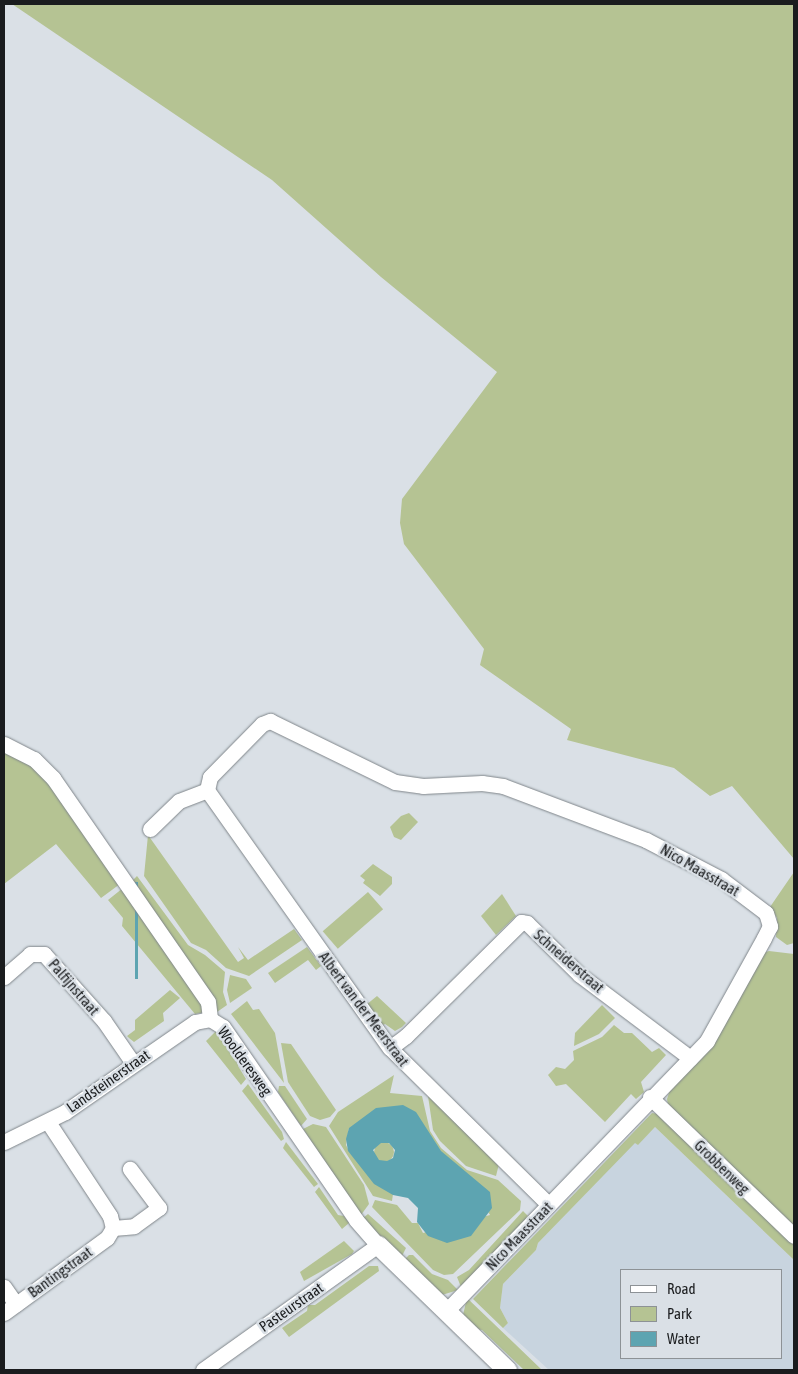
<!DOCTYPE html>
<html>
<head>
<meta charset="utf-8">
<style>
  body { margin:0 }
  #map { position:relative; width:798px; height:1374px; overflow:hidden; background:#dae0e6; font-family:"Asap Condensed",sans-serif }
  div>[style] { position:absolute }
  [style*='--x'] { left:calc(var(--x)*1px); top:calc(var(--y)*1px); width:calc(var(--w)*1px); rotate:calc(var(--a)*1deg) }
  .built>* { inset:0; background:#c8d4df }
  .green>* { inset:0; background:#b5c393; transform-origin:0 0 }
  .round { border-radius:50% }
  .water>* { inset:0; background:#5da4b1; transform-origin:0 0 }
  .roads { filter:drop-shadow(0 0 1px #7f858a) drop-shadow(0 0 1px #7f858a) }
  .minor>* { height:15px; margin:-7.5px; padding:0 7.5px; transform-origin:7.5px; border-radius:7.5px; background:#fff }
  .tertiary>* { height:19px; margin:-9.5px; padding:0 9.5px; transform-origin:9.5px; border-radius:9.5px; background:#fff }
  span { translate:-50% -50%; white-space:nowrap; text-align:center; line-height:1.15; -webkit-text-stroke:5px #dae0e6; paint-order:stroke }
  .street-label { font-size:15px; color:#1a1c1e }
  .frame { position:absolute; inset:0; border:5px solid #1a1c1e; pointer-events:none }
  .legend { position:absolute; left:620px; top:1269px; width:162px; height:90px; box-sizing:border-box; background:#dae0e6; border:1px solid #8d9296; margin:0; padding:6px 9px; list-style:none; font-size:15px; color:#1a1c1e }
  .legend li { display:flex; align-items:center; gap:10px; height:25px }
  .legend b { width:25px; border:1px solid #8d9296 }
</style>
</head>
<body>
<div id="map">
  <div class="built">
    <div style="clip-path:polygon(evenodd,655px 1127px,794px 1260px,794px 1370px,549px 1370px,503px 1328px,508px 1323px,500px 1308px,503px 1284px,536px 1250px,538px 1243px,635px 1142px,638px 1144px,655px 1127px,622px 1270px,782px 1270px,782px 1358px,622px 1358px,622px 1270px)"></div>
  </div>
  <div class="green">
    <div style="clip-path:polygon(12px 4px,794px 4px,794px 859px,732px 786px,710px 796px,674px 768px,567px 740px,571px 729px,480px 665px,484px 649px,404px 544px,400px 523px,402px 499px,497px 372px,381px 277px,272px 180px)"></div>
    <div style="clip-path:polygon(4px 747px,46px 774px,120px 884px,101px 898px,56px 844px,4px 884px)"></div>
    <div style="clip-path:polygon(409px 813px,418px 822px,401px 840px,394px 837px,390px 827px,401px 816px)"></div>
    <div style="clip-path:polygon(148px 835px,238px 962px,244px 958px,238px 947px,248px 960px,294px 929px,302px 940px,249px 976px,226px 968px,206px 950px,191px 943px,144px 876px)"></div>
    <div style="clip-path:polygon(373px 864px,392px 877px,392px 884px,380px 896px,363px 883px,365px 880px,360px 876px)"></div>
    <div style="clip-path:polygon(794px 872px,794px 943px,787px 945px,776px 937px,777px 918px,770px 907px)"></div>
    <div style="clip-path:polygon(137px 876px,188px 945px,205px 955px,225px 972px,223px 992px,227px 1005px,217px 1012px,131px 882px)"></div>
    <div style="clip-path:polygon(123px 888px,203px 1004px,205px 1012px,195px 1014px,122px 926px,123px 918px,108px 900px)"></div>
    <div style="left:368px;top:892px;width:23px;height:60px;rotate:49deg"></div>
    <div style="clip-path:polygon(502px 894px,516px 916px,496px 935px,481px 916px)"></div>
    <div style="clip-path:polygon(307px 947px,321px 966px,316px 970px,308px 960px,275px 983px,268px 973px)"></div>
    <div style="clip-path:polygon(769px 951px,794px 954px,794px 1228px,668px 1105px,667px 1099px,671px 1087px,763px 953px)"></div>
    <div style="clip-path:polygon(230px 975px,246px 979px,252px 988px,230px 1003px,227px 990px)"></div>
    <div style="clip-path:polygon(170px 990px,180px 998px,163px 1013px,164px 1021px,134px 1042px,129px 1038px,127px 1036px,135px 1030px,135px 1020px)"></div>
    <div style="clip-path:polygon(377px 996px,406px 1023px,402px 1027px,395px 1031px,385px 1024px,381px 1026px,366px 1005px)"></div>
    <div style="clip-path:polygon(247px 1001px,253px 1010px,259px 1009px,275px 1033px,284px 1083px,231px 1014px)"></div>
    <div style="clip-path:polygon(602px 1005px,615px 1018px,599px 1034px,574px 1046px,575px 1033px)"></div>
    <div style="clip-path:polygon(614px 1025px,624px 1033px,632px 1033px,652px 1052px,659px 1048px,666px 1055px,641px 1082px,644px 1092px,636px 1099px,631px 1094px,605px 1122px,566px 1084px,556px 1086px,548px 1075px,556px 1067px,565px 1069px,574px 1060px,573px 1051px,602px 1037px)"></div>
    <div style="clip-path:polygon(217px 1030px,232px 1057px,239px 1060px,238px 1066px,246px 1079px,241px 1085px,206px 1041px)"></div>
    <div style="clip-path:polygon(281px 1043px,291px 1044px,336px 1110px,330px 1117px,320px 1120px,310px 1116px,288px 1082px)"></div>
    <div style="clip-path:polygon(394px 1075px,390px 1093px,422px 1096px,430px 1131px,441px 1148px,467px 1170px,498px 1180px,521px 1201px,520px 1210px,453px 1274px,444px 1275px,433px 1270px,372px 1207px,375px 1200px,397px 1205px,412px 1223px,418px 1223px,423px 1233px,490px 1215px,464px 1174px,443px 1156px,349px 1128px,346px 1145px,350px 1153px,393px 1194px,392px 1201px,373px 1196px,329px 1126px,338px 1112px)"></div>
    <div style="clip-path:polygon(248px 1084px,282px 1132px,284px 1139px,281px 1141px,242px 1091px)"></div>
    <div style="clip-path:polygon(279px 1086px,285px 1086px,307px 1119px,301px 1126px,278px 1092px)"></div>
    <div style="clip-path:polygon(428px 1096px,499px 1164px,496px 1176px,466px 1166px,440px 1141px,433px 1130px)"></div>
    <div style="clip-path:polygon(652px 1113px,659px 1114px,794px 1243px,794px 1260px,655px 1127px,638px 1145px,635px 1143px,538px 1243px,536px 1250px,503px 1284px,500px 1308px,508px 1323px,503px 1328px,473px 1299px)"></div>
    <div style="clip-path:polygon(313px 1124px,326px 1127px,364px 1185px,369px 1204px,361px 1215px,303px 1129px)"></div>
    <div style="clip-path:polygon(286px 1142px,318px 1184px,314px 1187px,283px 1148px)"></div>
    <div class="round" style="left:374px;top:1142px;width:20px;height:20px"></div>
    <div style="clip-path:polygon(319px 1187px,338px 1215px,344px 1216px,349px 1223px,342px 1229px,315px 1192px)"></div>
    <div style="clip-path:polygon(523px 1211px,529px 1217px,461px 1287px,457px 1277px,469px 1270px)"></div>
    <div style="clip-path:polygon(368px 1214px,406px 1248px,401px 1258px,363px 1218px)"></div>
    <div style="clip-path:polygon(344px 1241px,354px 1251px,352px 1254px,304px 1281px,300px 1272px)"></div>
    <div style="clip-path:polygon(409px 1255px,413px 1255px,432px 1274px,448px 1280px,458px 1290px,442px 1295px,404px 1260px)"></div>
    <div style="clip-path:polygon(369px 1266px,378px 1266px,379px 1271px,289px 1337px,282px 1328px,307px 1311px,308px 1305px,315px 1305px)"></div>
    <div style="clip-path:polygon(467px 1298px,542px 1370px,524px 1370px,482px 1330px,474px 1329px,463px 1315px)"></div>
  </div>
  <div class="water">
    <div style="left:135px;top:882px;width:3px;height:97px"></div>
    <div style="clip-path:polygon(evenodd,403px 1105px,416px 1112px,441px 1151px,490px 1192px,492px 1208px,471px 1236px,447px 1243px,428px 1236px,417px 1222px,418px 1208px,408px 1198px,393px 1195px,374px 1184px,348px 1151px,346px 1139px,349px 1128px,376px 1108px,403px 1105px,381px 1143px,389px 1143px,395px 1150px,393px 1158px,387px 1161px,379px 1160px,373px 1150px,381px 1143px)"></div>
  </div>
  <div class="roads">
    <div class="minor">
      <div style="--x:4;--y:744;--w:34;--a:27"></div>
      <div style="--x:34;--y:759;--w:27;--a:45"></div>
      <div style="--x:53;--y:778;--w:272;--a:55.3"></div>
      <div style="--x:208;--y:1002;--w:17;--a:83"></div>
      <div style="--x:210;--y:1019;--w:15;--a:32"></div>
      <div style="--x:223;--y:1027;--w:234;--a:55.4"></div>
      <div style="--x:356;--y:1220;--w:33;--a:49"></div>
      <div style="--x:378;--y:1245;--w:215;--a:144.5"></div>
      <div style="--x:207;--y:790;--w:13;--a:-77"></div>
      <div style="--x:210;--y:777;--w:74;--a:-45.5"></div>
      <div style="--x:262;--y:724;--w:9;--a:-21"></div>
      <div style="--x:270;--y:721;--w:139;--a:26"></div>
      <div style="--x:395;--y:782;--w:28;--a:8"></div>
      <div style="--x:423;--y:786;--w:59;--a:-2.9"></div>
      <div style="--x:482;--y:783;--w:21;--a:8"></div>
      <div style="--x:503;--y:786;--w:153;--a:20.7"></div>
      <div style="--x:646;--y:840;--w:85;--a:27.5"></div>
      <div style="--x:721;--y:879;--w:56;--a:37.1"></div>
      <div style="--x:766;--y:913;--w:14;--a:73"></div>
      <div style="--x:770;--y:926;--w:13;--a:117"></div>
      <div style="--x:764;--y:938;--w:118;--a:119"></div>
      <div style="--x:707;--y:1041;--w:376;--a:134"></div>
      <div style="--x:207;--y:790;--w:316;--a:54.7"></div>
      <div style="--x:390;--y:1048;--w:223;--a:44.6"></div>
      <div style="--x:150;--y:829;--w:40;--a:-44"></div>
      <div style="--x:179;--y:801;--w:30;--a:-21"></div>
      <div style="--x:4;--y:977;--w:35;--a:-41"></div>
      <div style="--x:30;--y:954;--w:14;--a:0"></div>
      <div style="--x:44;--y:954;--w:90;--a:48.2"></div>
      <div style="--x:104;--y:1021;--w:51;--a:55.4"></div>
      <div style="--x:390;--y:1048;--w:20;--a:-37"></div>
      <div style="--x:406;--y:1036;--w:162;--a:-44.7"></div>
      <div style="--x:521;--y:922;--w:6;--a:9"></div>
      <div style="--x:527;--y:923;--w:74;--a:44.5"></div>
      <div style="--x:580;--y:975;--w:138;--a:37"></div>
      <div style="--x:650;--y:1097;--w:200;--a:44"></div>
      <div style="--x:4;--y:1142;--w:68;--a:-26.2"></div>
      <div style="--x:65;--y:1112;--w:158;--a:-34.7"></div>
      <div style="--x:195;--y:1022;--w:15;--a:-11"></div>
      <div style="--x:113;--y:1228;--w:21;--a:-5"></div>
      <div style="--x:134;--y:1226;--w:31;--a:-36"></div>
      <div style="--x:159;--y:1208;--w:49;--a:-126.6"></div>
      <div style="--x:4;--y:1287;--w:21;--a:55"></div>
      <div style="--x:4;--y:1313;--w:127;--a:-36.1"></div>
      <div style="--x:107;--y:1238;--w:12;--a:-59"></div>
      <div style="--x:113;--y:1228;--w:12;--a:-104"></div>
      <div style="--x:110;--y:1216;--w:113;--a:-123.4"></div>
    </div>
    <div class="tertiary">
      <div style="--x:378;--y:1245;--w:180;--a:44.1"></div>
    </div>
  </div>
  <div class="street-label">
    <span style="left:700px;top:870px;rotate:30deg">Nico Maasstraat</span>
    <span style="left:569px;top:961px;rotate:41deg">Schneiderstraat</span>
    <span style="left:74px;top:987px;rotate:49deg">Palfijnstraat</span>
    <span style="left:364px;top:1009px;rotate:53deg">Albert van der Meerstraat</span>
    <span style="left:245px;top:1061px;rotate:54deg">Woolderesweg</span>
    <span style="left:108px;top:1081px;rotate:-35deg">Landsteinerstraat</span>
    <span style="left:722px;top:1167px;rotate:44deg">Grobbenweg</span>
    <span style="left:519px;top:1236px;rotate:-46deg">Nico Maasstraat</span>
    <span style="left:60px;top:1272px;rotate:-36deg">Bantingstraat</span>
    <span style="left:291px;top:1307px;rotate:-35deg">Pasteurstraat</span>
  </div>
  <div class="frame"></div>
  <ul class="legend">
  <li><b style="height:6px;background:#fff"></b>Road</li>
  <li><b style="height:14px;background:#b5c393"></b>Park</li>
  <li><b style="height:14px;background:#5da4b1"></b>Water</li>
  </ul>
</div>
</body>
</html>
